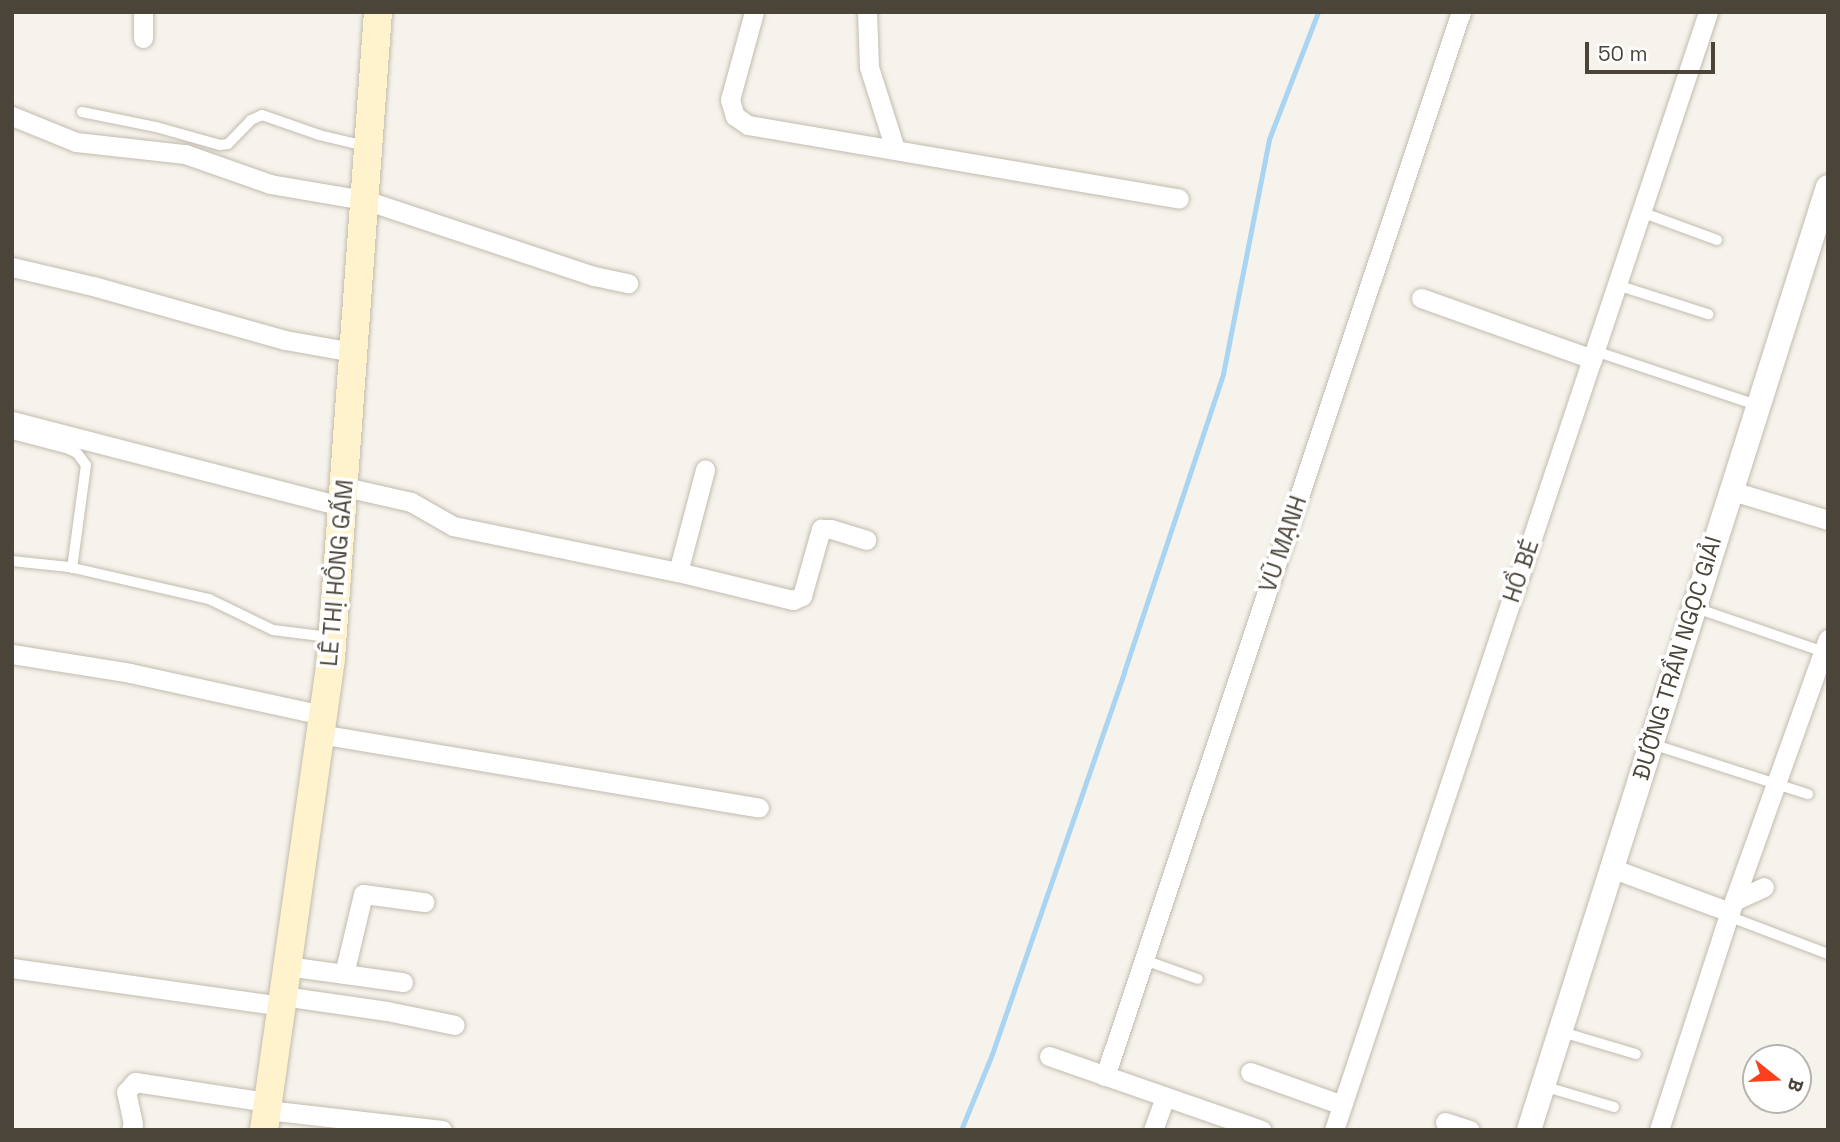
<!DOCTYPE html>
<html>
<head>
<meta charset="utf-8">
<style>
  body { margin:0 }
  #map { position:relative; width:1840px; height:1142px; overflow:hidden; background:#f6f3ec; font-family:"Space Grotesk",sans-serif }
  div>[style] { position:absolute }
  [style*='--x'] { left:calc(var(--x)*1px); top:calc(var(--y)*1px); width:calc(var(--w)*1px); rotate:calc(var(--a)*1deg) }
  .stream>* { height:5px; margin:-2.5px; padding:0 2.5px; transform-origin:2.5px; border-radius:2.5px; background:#a9d4f2 }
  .roads { filter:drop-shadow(0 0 2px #c2bbae) drop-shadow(0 0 2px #c2bbae) }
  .service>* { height:10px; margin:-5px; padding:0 5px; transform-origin:5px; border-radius:5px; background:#fff }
  .minor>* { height:19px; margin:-9.5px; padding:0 9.5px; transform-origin:9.5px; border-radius:9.5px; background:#fff }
  .tertiary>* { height:24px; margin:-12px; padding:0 12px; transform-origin:12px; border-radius:12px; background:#fff }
  .secondary>* { height:28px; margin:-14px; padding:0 14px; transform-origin:14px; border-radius:14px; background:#fff3cd }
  span { translate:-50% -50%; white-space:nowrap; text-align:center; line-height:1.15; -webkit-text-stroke:7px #fff; paint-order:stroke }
  .street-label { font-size:23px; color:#4b4439 }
  .frame { position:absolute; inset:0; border:14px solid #4b4439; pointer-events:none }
  .north { position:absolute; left:1742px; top:1044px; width:70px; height:70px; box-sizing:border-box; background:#fff; border:2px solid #b7b4b0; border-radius:50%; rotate:108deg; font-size:19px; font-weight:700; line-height:28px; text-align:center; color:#4b4439 }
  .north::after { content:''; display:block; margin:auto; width:24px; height:32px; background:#fc3f1d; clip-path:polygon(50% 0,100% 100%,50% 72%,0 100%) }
  .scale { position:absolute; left:1585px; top:42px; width:130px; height:32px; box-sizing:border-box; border:4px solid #4b4439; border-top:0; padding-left:9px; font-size:21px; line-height:24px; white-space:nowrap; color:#4b4439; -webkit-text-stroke:5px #fff; paint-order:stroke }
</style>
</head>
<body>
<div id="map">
  <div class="stream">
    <div style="--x:961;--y:1130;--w:82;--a:-67.8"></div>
    <div style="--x:992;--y:1054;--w:404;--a:-70.9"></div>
    <div style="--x:1124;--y:672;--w:314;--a:-71.6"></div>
    <div style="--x:1223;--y:374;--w:239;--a:-78.9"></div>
    <div style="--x:1269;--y:139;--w:136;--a:-68.9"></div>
  </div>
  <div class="roads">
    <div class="service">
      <div style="--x:82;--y:112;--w:76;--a:11.5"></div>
      <div style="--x:156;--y:127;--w:66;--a:15.7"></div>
      <div style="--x:220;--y:145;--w:8;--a:-7"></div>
      <div style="--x:228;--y:144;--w:33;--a:-46"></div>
      <div style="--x:251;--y:120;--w:12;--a:-24"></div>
      <div style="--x:262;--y:115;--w:60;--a:19.3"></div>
      <div style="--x:319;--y:135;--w:47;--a:13.4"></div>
      <div style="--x:1641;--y:212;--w:81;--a:20.2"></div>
      <div style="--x:1617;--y:285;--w:96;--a:17.7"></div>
      <div style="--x:1595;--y:351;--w:170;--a:18.5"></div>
      <div style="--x:12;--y:434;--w:59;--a:14.7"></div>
      <div style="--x:69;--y:449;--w:9;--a:27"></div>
      <div style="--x:77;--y:453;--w:15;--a:53"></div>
      <div style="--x:86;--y:465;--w:104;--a:97.7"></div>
      <div style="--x:12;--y:561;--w:57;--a:6"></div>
      <div style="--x:69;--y:567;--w:144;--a:12.9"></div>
      <div style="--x:209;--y:599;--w:71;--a:25.8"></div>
      <div style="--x:273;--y:630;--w:56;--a:7.1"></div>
      <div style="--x:1696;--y:608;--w:135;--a:19"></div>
      <div style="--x:1652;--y:744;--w:164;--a:17.8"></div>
      <div style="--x:1728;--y:916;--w:107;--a:20.8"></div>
      <div style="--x:1144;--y:960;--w:57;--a:19.4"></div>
      <div style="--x:1562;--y:1032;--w:77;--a:16.6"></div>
      <div style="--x:1543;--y:1086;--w:74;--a:16.5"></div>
    </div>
    <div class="minor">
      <div style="--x:143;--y:12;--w:26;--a:90"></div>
      <div style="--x:754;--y:12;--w:91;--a:105.3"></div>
      <div style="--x:730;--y:100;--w:17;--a:73"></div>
      <div style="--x:735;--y:116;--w:16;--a:35"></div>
      <div style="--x:748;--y:125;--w:437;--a:9.7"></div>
      <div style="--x:867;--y:12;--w:55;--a:87.9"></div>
      <div style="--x:869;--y:67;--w:86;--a:72.4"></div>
      <div style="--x:12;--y:116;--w:69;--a:22.1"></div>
      <div style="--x:76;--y:142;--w:110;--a:6.3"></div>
      <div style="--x:185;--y:154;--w:90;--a:19.4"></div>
      <div style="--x:270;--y:184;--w:96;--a:9.6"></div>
      <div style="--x:365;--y:200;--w:241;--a:18.4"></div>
      <div style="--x:594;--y:276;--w:35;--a:12"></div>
      <div style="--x:12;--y:267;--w:83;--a:13.2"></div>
      <div style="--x:93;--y:286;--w:199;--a:15.7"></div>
      <div style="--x:285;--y:340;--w:70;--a:9.9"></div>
      <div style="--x:1421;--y:298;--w:182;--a:19.6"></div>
      <div style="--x:12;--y:421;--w:343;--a:14.5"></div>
      <div style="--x:345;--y:487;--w:68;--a:12.8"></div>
      <div style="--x:411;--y:502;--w:48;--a:29.7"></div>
      <div style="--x:453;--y:526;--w:230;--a:11.6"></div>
      <div style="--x:678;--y:572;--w:118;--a:13.7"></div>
      <div style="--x:793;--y:600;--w:10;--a:-24"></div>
      <div style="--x:802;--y:596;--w:70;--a:-74.2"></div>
      <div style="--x:821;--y:529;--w:10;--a:0"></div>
      <div style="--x:831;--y:529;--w:37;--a:17"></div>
      <div style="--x:1729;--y:490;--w:103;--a:16.9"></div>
      <div style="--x:678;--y:572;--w:106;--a:-75.2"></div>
      <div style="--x:12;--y:654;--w:120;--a:9.1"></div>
      <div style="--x:130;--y:673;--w:197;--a:12.3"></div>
      <div style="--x:319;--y:734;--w:446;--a:9.5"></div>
      <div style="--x:1611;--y:868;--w:127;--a:20.3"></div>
      <div style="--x:1734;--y:901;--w:33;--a:-25"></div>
      <div style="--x:287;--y:966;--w:117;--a:7.9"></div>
      <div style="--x:12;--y:968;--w:272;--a:8"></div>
      <div style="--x:344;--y:974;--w:82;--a:-76.6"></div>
      <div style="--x:363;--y:894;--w:62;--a:7.5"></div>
      <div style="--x:283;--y:996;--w:105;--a:8.2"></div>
      <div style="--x:387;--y:1011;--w:69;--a:11.6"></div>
      <div style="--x:1049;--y:1056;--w:225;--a:19.2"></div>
      <div style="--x:1250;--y:1072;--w:98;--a:19.7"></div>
      <div style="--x:1105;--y:1076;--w:1122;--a:-71.5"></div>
      <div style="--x:267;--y:1110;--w:176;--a:6.5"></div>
      <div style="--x:1445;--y:1122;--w:26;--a:18"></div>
      <div style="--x:131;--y:1130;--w:6;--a:-72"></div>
      <div style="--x:133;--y:1124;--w:33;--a:-102"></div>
      <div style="--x:126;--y:1092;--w:13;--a:-48"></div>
      <div style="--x:135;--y:1082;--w:134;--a:8.6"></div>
      <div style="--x:1153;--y:1130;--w:35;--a:-70"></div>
      <div style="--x:1334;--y:1130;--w:1179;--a:-71.5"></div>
      <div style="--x:1659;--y:1130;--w:229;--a:-72"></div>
      <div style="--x:1730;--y:912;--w:290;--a:-70.3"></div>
    </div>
    <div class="tertiary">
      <div style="--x:1529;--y:1130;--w:989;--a:-72.41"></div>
    </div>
    <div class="secondary">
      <div style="--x:264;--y:1130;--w:477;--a:-81.9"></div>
      <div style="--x:331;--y:658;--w:648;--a:-85.84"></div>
    </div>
  </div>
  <div class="street-label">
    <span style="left:1283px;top:544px;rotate:-71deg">VŨ MẠNH</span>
    <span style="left:1521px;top:571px;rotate:-71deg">HỒ BÉ</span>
    <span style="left:337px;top:573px;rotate:-85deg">LÊ THỊ HỒNG GẤM</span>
    <span style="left:1677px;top:658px;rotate:-73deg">ĐƯỜNG TRẦN NGỌC GIẢI</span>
  </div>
  <div class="frame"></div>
  <div class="north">B</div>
  <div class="scale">50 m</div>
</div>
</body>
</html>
